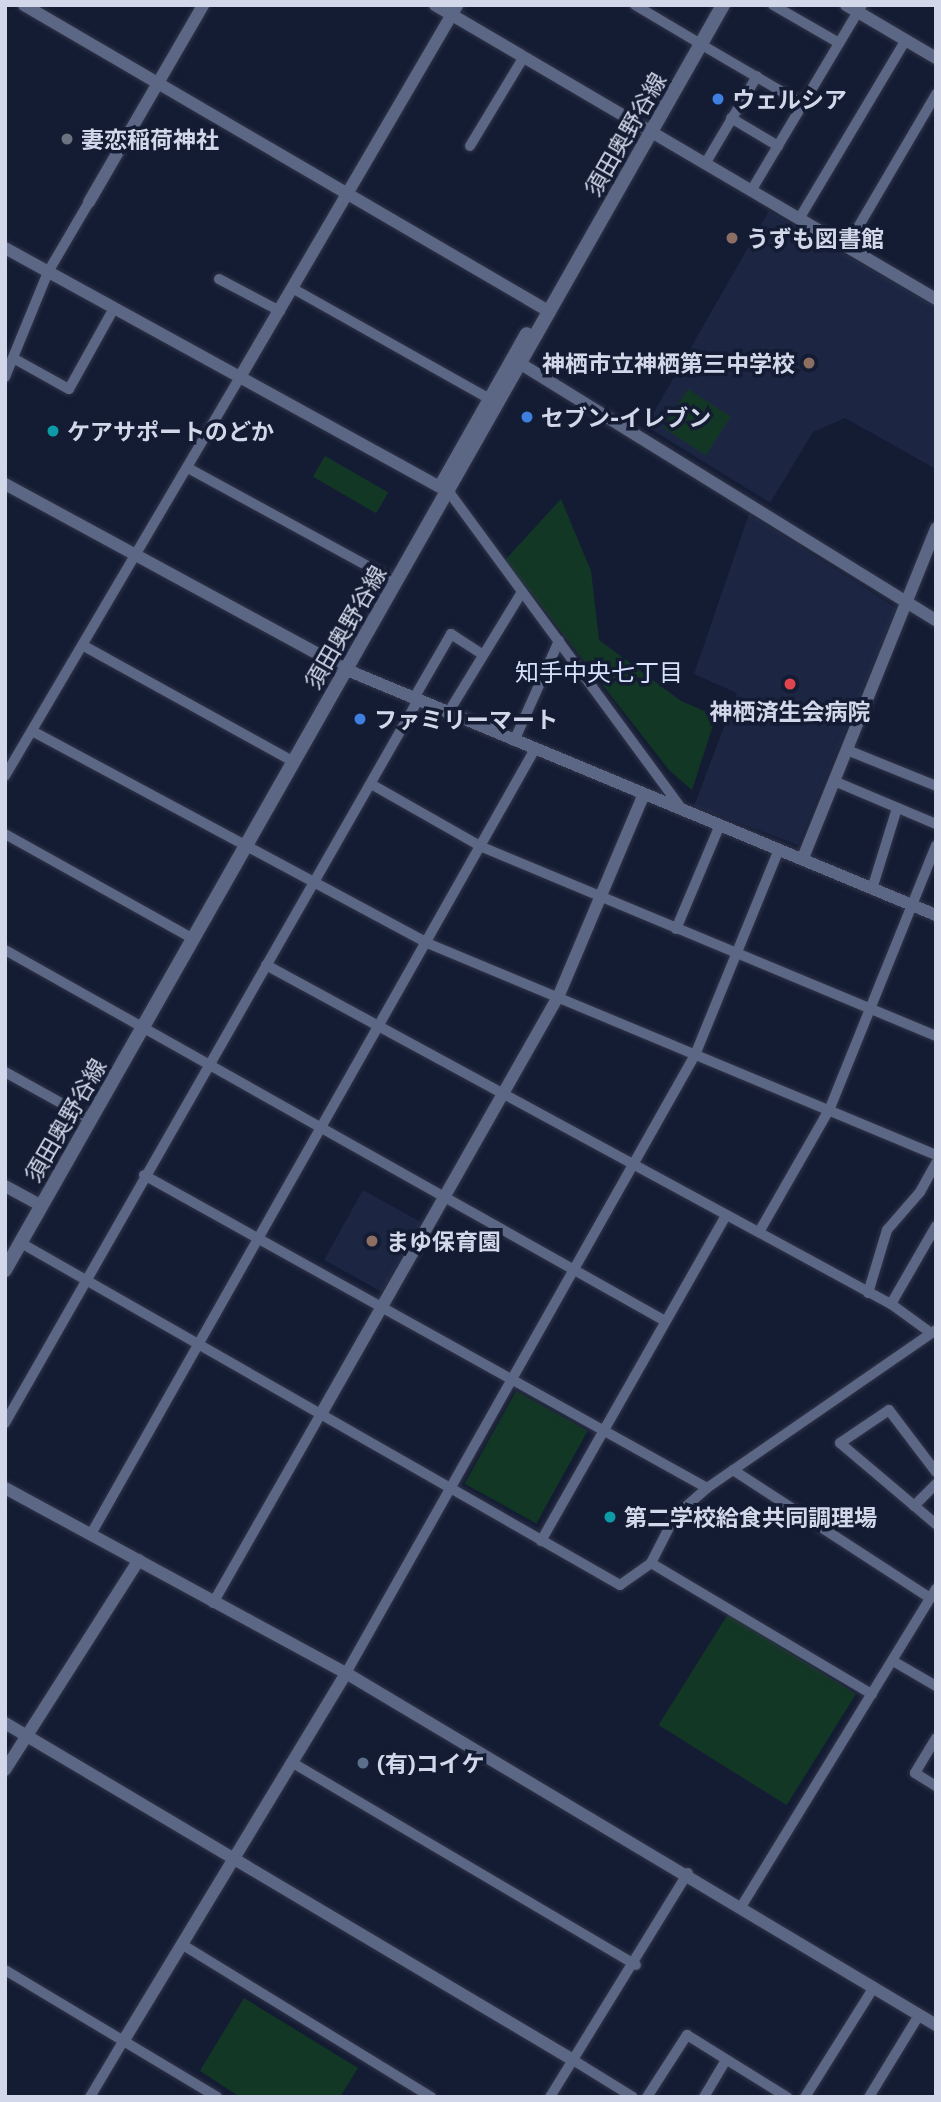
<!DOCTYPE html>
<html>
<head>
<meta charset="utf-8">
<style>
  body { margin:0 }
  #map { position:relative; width:941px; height:2102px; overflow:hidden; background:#141c34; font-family:"IBM Plex Sans","Noto Sans JP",sans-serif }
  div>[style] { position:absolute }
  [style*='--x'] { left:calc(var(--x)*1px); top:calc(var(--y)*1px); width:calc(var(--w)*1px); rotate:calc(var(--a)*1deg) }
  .built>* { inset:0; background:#1c2643; transform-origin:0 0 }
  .green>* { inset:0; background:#133725; transform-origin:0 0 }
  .roads { filter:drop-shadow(0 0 2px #303448) drop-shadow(0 0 2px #303448) }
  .minor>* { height:10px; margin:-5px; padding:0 5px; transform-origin:5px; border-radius:5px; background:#5b6784 }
  .tertiary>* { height:12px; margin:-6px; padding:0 6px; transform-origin:6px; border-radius:6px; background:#5b6784 }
  .secondary>* { height:14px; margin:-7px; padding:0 7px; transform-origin:7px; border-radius:7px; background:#5b6784 }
  .dots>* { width:19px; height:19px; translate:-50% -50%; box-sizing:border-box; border:4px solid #141c34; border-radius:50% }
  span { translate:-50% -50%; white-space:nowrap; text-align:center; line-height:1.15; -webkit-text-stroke:7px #141c34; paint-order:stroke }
  .poi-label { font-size:23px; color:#d2d8e9; font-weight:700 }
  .left { translate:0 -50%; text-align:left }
  .right { translate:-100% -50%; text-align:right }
  .street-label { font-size:23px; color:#d2d8e9 }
  .neighbourhood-label { font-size:24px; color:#d6e1fc }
  .frame { position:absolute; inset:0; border:7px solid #d2d8e9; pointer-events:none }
</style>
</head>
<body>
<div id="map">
  <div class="built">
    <div style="clip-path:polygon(769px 211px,936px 307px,936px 469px,845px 418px,813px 432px,770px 503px,646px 426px)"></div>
    <div style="clip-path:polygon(749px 514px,896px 608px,798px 845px,694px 806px,737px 693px,694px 674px)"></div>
    <div style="left:363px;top:1190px;width:66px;height:80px;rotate:29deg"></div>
  </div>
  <div class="green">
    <div style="left:688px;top:389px;width:51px;height:46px;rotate:33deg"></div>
    <div style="left:325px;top:456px;width:73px;height:24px;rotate:30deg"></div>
    <div style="clip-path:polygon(561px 499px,591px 571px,599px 640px,681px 701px,716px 716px,692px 790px,669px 770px,505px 560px)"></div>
    <div style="left:516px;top:1391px;width:82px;height:106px;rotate:29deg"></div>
    <div style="left:728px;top:1614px;width:151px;height:131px;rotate:32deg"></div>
    <div style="clip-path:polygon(244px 1998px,358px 2068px,340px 2097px,240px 2097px,200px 2071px)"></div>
  </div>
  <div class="roads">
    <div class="minor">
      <div style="--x:635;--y:5;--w:69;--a:30.7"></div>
      <div style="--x:773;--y:5;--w:76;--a:29.9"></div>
      <div style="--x:702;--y:45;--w:117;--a:30.3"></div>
      <div style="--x:731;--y:118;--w:55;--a:30.8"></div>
      <div style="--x:470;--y:146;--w:103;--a:-58.9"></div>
      <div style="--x:705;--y:164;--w:102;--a:-59.4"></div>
      <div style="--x:751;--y:191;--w:217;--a:-59.2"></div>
      <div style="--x:799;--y:219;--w:207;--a:-59.2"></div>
      <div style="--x:847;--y:246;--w:176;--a:-59.6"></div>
      <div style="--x:219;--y:279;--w:69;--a:27.7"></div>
      <div style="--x:292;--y:288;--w:231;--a:29.3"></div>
      <div style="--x:13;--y:358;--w:64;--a:29"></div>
      <div style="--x:69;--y:389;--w:93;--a:-60.9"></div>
      <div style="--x:5;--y:377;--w:113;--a:-67.7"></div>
      <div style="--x:48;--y:272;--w:81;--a:-59.6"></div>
      <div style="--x:188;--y:468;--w:238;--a:28.6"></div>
      <div style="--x:449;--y:492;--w:395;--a:53.7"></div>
      <div style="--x:84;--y:646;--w:232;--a:28.9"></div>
      <div style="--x:414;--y:698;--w:74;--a:-60"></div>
      <div style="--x:451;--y:634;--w:37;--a:33"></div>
      <div style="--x:448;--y:713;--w:142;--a:-58.6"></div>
      <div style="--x:34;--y:732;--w:446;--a:28.2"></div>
      <div style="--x:427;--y:943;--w:551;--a:22.61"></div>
      <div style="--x:514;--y:741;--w:110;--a:-65.8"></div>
      <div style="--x:847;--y:750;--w:96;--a:22"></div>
      <div style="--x:5;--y:776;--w:463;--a:-59.5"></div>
      <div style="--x:834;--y:781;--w:111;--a:22.9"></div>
      <div style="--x:371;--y:784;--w:128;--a:29.6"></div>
      <div style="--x:482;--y:847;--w:492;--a:22.6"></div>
      <div style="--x:5;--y:834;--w:216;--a:29.1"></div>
      <div style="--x:872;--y:889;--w:85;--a:-72.8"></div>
      <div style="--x:676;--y:929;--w:113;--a:-67.1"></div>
      <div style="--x:5;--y:950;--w:757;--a:29.34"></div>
      <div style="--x:266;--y:965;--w:711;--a:28.48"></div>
      <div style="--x:891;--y:1304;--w:49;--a:35.9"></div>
      <div style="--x:5;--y:1072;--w:89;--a:28.9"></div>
      <div style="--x:144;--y:1175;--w:644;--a:29.07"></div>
      <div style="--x:759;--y:1232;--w:143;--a:-60.2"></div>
      <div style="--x:830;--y:1108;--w:283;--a:-68"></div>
      <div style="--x:21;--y:1243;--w:690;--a:29.72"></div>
      <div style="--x:620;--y:1585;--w:38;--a:-35"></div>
      <div style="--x:651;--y:1563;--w:53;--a:-62.9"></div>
      <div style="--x:675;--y:1516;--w:43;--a:-41.2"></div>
      <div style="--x:707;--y:1488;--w:278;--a:-34.6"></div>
      <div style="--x:868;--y:1293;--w:66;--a:-73.2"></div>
      <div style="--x:887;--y:1230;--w:50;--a:-49"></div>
      <div style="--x:920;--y:1192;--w:33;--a:-61"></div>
      <div style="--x:891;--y:1304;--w:90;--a:-60"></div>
      <div style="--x:5;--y:1423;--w:833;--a:-60.26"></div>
      <div style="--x:733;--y:1470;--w:235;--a:33"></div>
      <div style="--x:936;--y:1472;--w:78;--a:-127.2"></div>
      <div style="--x:889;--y:1410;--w:59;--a:146"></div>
      <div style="--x:840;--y:1443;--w:126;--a:40.2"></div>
      <div style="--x:914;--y:1506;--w:31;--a:-45"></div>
      <div style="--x:91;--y:1534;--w:902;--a:-60.51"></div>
      <div style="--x:541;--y:1541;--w:374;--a:-60.4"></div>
      <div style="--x:651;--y:1563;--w:257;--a:30.7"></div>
      <div style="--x:213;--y:1603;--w:218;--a:-60.3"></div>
      <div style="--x:893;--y:1661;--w:50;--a:30.2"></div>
      <div style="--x:346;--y:1673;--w:710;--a:-60.55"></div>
      <div style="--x:695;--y:1055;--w:222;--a:-67.8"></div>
      <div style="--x:936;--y:1738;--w:41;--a:121"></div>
      <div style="--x:915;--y:1773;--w:25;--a:32"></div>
      <div style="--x:293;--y:1763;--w:398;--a:30.5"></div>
      <div style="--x:741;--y:1907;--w:373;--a:-58.5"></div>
      <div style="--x:183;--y:1945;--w:291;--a:31.5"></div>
      <div style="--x:5;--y:1970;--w:247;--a:30.9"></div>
      <div style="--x:573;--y:2060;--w:70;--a:31.7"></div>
      <div style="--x:90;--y:2097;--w:66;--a:-59.2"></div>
      <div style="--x:550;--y:2097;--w:263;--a:-58.4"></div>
      <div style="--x:647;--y:2097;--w:74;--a:-57.2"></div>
      <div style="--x:687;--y:2035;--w:118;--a:31.8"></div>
      <div style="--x:704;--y:2097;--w:43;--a:-59.3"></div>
      <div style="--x:805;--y:2097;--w:130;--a:-57.9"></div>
      <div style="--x:869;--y:2097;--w:96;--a:-58.6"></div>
    </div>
    <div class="tertiary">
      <div style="--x:24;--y:5;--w:609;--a:30.27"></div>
      <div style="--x:435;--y:5;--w:581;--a:30.41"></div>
      <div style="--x:846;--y:5;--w:104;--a:30.5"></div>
      <div style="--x:89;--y:202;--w:228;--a:-59.9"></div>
      <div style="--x:5;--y:248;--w:507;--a:28.79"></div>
      <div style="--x:513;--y:359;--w:497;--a:31.7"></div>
      <div style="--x:240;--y:377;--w:431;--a:-59.7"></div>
      <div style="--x:5;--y:484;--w:389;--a:28.5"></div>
      <div style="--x:347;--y:670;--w:638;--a:22.59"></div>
      <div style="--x:803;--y:858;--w:356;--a:-68"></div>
      <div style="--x:5;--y:1186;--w:42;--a:28.4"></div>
      <div style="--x:321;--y:1414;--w:482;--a:-60.4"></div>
      <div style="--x:559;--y:995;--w:218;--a:-67.1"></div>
      <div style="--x:5;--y:1488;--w:388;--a:28.5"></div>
      <div style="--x:346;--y:1673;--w:687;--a:30.82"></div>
      <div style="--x:5;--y:1723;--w:660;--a:30.68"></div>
      <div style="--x:5;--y:1770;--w:249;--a:-57.5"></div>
      <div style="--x:124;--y:2040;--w:429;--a:-58.8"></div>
    </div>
    <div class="secondary">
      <div style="--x:442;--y:484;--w:172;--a:-60.5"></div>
      <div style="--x:5;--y:1270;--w:1455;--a:-60.42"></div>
    </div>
  </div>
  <div class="dots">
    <div style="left:718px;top:99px;background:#3f7fe0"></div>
    <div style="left:67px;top:139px;background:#6b7280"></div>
    <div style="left:732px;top:238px;background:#8d6e63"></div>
    <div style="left:809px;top:363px;background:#8d6e63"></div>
    <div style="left:527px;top:417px;background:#3f7fe0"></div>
    <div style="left:53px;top:431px;background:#0f9aa8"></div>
    <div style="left:790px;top:684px;background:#e0444e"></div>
    <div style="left:360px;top:719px;background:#3f7fe0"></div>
    <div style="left:372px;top:1241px;background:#8d6e63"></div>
    <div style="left:610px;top:1517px;background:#0f9aa8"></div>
    <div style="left:363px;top:1763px;background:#5c6f8a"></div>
  </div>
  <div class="poi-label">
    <span class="left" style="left:732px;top:99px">ウェルシア</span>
    <span class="left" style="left:81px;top:139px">妻恋稲荷神社</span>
    <span class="left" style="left:746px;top:238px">うずも図書館</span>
    <span class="right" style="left:795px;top:363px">神栖市立神栖第三中学校</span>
    <span class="left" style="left:541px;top:417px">セブン-イレブン</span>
    <span class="left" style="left:67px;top:431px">ケアサポートのどか</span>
    <span style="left:790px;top:711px">神栖済生会病院</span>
    <span class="left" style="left:374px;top:719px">ファミリーマート</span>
    <span class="left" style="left:386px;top:1241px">まゆ保育園</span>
    <span class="left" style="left:624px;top:1517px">第二学校給食共同調理場</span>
    <span class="left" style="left:377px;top:1763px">(有)コイケ</span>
  </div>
  <div class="street-label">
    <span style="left:625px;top:134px;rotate:-60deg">須田奥野谷線</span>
    <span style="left:345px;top:627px;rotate:-60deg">須田奥野谷線</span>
    <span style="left:65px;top:1120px;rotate:-60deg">須田奥野谷線</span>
  </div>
  <div class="neighbourhood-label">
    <span style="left:599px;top:673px">知手中央七丁目</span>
  </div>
  <div class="frame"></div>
</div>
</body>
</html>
